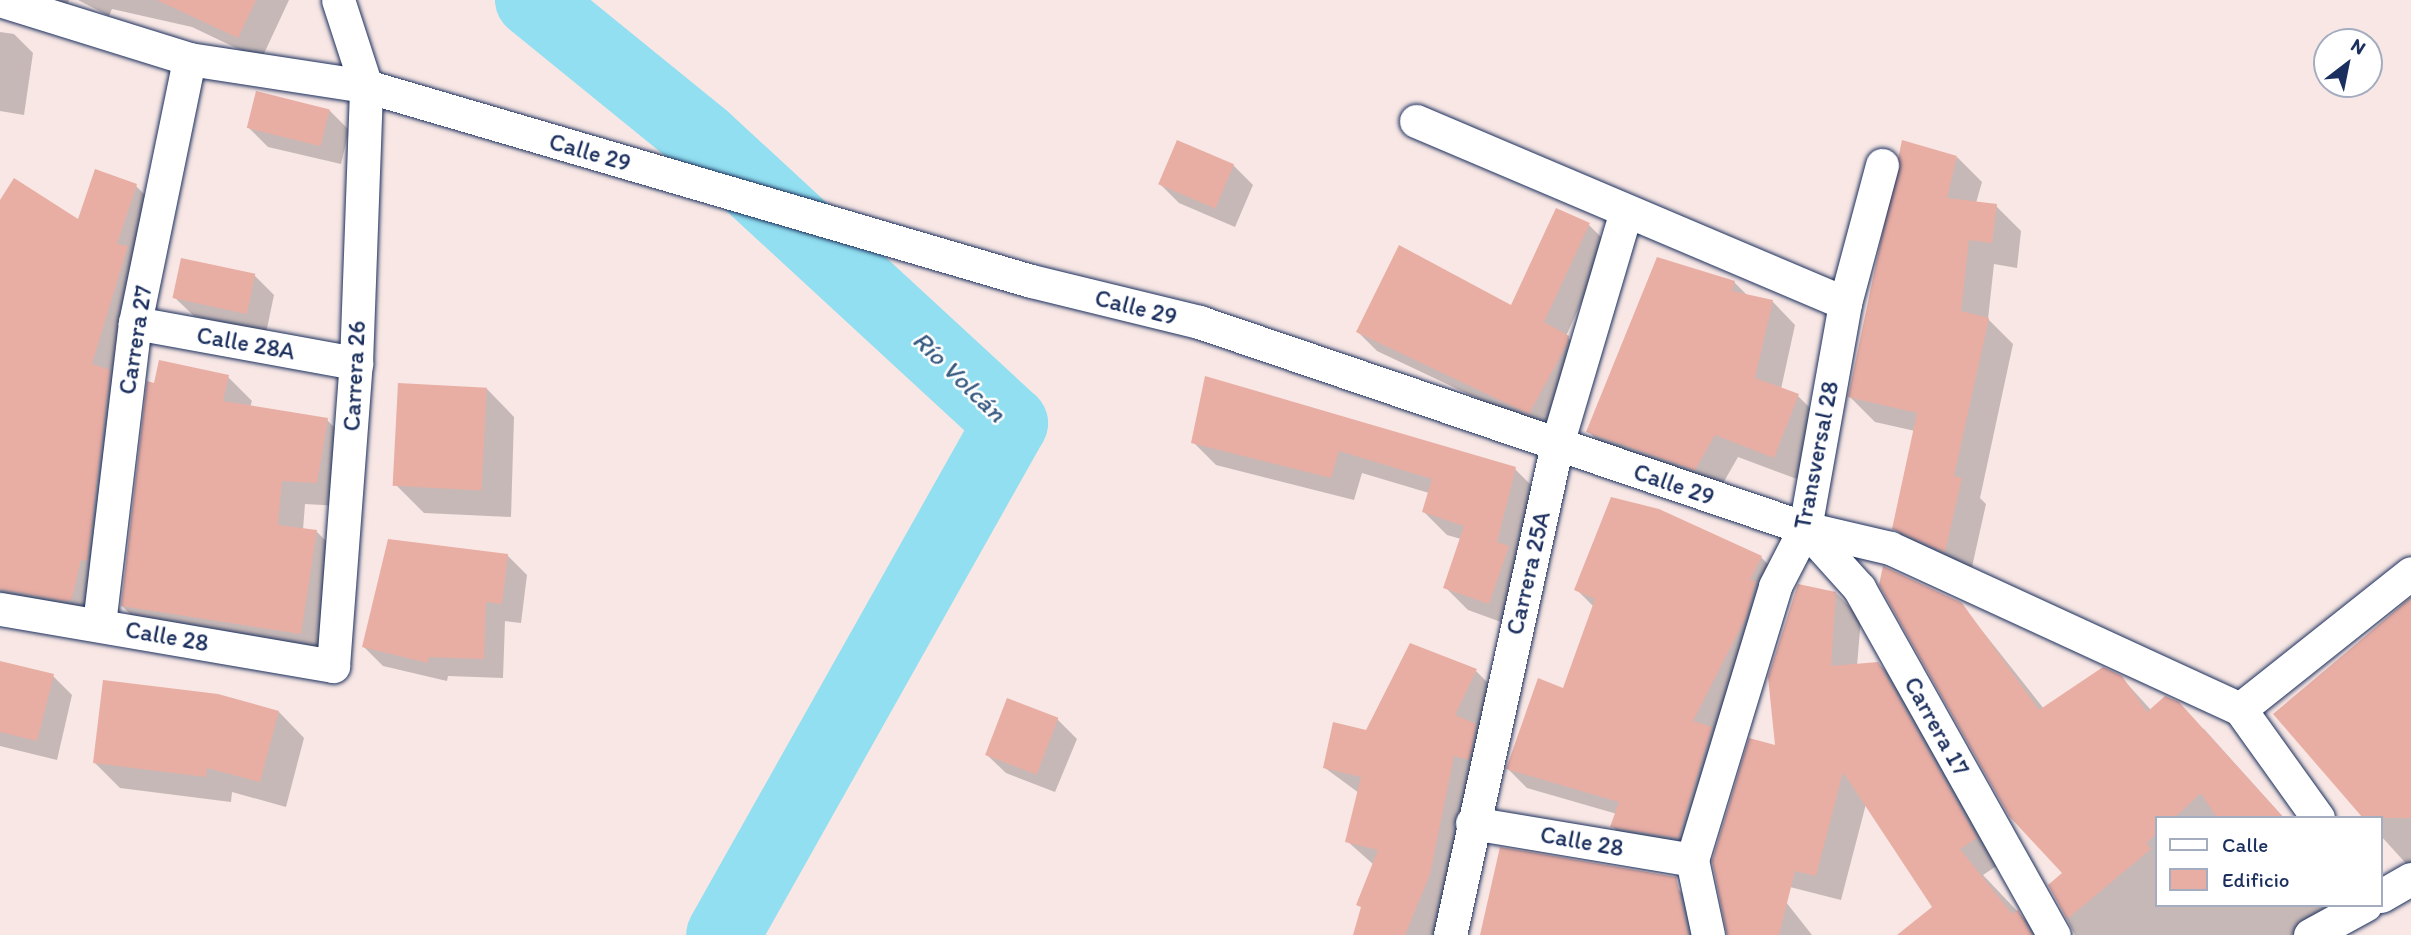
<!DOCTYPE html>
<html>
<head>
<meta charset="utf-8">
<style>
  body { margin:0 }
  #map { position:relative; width:2411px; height:935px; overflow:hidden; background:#f8e7e4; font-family:Itim,sans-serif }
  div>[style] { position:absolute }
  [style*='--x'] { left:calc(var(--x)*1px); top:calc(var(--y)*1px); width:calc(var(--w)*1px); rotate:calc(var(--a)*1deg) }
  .shadow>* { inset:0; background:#0003 }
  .river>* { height:74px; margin:-37px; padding:0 37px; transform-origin:37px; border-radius:37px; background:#91dff0 }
  .building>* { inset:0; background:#e8aea4; transform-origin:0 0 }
  .roads { filter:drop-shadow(0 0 2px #1b2f5e) drop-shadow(0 0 2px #1b2f5e) }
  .minor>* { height:33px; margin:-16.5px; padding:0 16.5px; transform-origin:16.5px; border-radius:16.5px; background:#fff }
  span { translate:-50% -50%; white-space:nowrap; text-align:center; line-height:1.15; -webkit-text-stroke:5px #fff; paint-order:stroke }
  .street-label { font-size:24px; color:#1b2f5e }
  .water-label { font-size:26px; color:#385b82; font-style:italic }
  .legend { position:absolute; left:2155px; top:816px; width:228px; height:91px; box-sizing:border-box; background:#fff; border:2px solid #a4acbf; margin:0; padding:9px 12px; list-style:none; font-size:21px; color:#1b2f5e }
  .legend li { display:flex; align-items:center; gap:14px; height:35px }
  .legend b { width:35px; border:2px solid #a4acbf }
  .north { position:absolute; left:2313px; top:28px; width:70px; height:70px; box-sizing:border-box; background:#fff; border:2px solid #a4acbf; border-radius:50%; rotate:32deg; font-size:19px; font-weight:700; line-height:28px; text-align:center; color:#1b2f5e }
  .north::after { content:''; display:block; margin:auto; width:24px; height:32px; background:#1b2f5e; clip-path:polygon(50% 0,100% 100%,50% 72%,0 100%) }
</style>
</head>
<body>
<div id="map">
  <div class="shadow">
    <div style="clip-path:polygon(46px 0,69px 0,66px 9px)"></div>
    <div style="clip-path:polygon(78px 0,289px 0,261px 60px,192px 27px,112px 9px,109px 16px)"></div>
    <div style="clip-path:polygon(0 32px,14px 34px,33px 53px,24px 115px,0 111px)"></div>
    <div style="clip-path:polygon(329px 110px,349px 130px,341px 164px,268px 147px,249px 128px)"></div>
    <div style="clip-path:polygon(1957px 157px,1982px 182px,1976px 203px,1996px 206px,2021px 231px,2017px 268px,1994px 264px,1988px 319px,2013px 344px,1980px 498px,1986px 504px,1970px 576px,1919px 553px,1894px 528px,1915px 431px,1875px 422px,1850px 397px)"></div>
    <div style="clip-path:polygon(1233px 165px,1253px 185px,1235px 227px,1179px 203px,1160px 184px)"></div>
    <div style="clip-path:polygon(136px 186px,163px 213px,99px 625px,0 609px,0 203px,79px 222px)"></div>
    <div style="clip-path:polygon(1589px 225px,1608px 244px,1566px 336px,1588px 357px,1548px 432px,1377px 351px,1358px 332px,1512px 307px)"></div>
    <div style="clip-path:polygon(255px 276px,274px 295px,266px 333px,194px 316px,174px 297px)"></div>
    <div style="clip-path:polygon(1734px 282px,1749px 297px,1773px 302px,1795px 325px,1781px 389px,1798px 396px,1821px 419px,1797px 479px,1738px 457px,1718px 492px,1611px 454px,1588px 431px)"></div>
    <div style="clip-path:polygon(228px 377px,252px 401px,250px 407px,327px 420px,351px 444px,341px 506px,305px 504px,303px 530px,316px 531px,340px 555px,325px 657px,146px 630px,122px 606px,156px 385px)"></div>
    <div style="clip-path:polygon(1206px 379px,1515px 469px,1538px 492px,1512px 626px,1468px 610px,1445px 587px,1461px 539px,1447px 535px,1424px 512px,1429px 493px,1362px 473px,1354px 500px,1216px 465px,1193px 442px)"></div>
    <div style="clip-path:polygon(487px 389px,514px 417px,511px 517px,424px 513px,396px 485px)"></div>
    <div style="clip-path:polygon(507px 555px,527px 575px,521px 623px,505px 621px,503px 678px,448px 676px,447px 681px,383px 666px,364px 647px)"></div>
    <div style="clip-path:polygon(1761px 557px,1780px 577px,1697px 856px,1631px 845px,1612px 826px,1617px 814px,1527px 788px,1508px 769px,1564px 690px,1594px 607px,1576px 589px)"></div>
    <div style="clip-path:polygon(1836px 593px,1861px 618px,1857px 666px,1878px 663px,1903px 689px,2001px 863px,1983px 875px,2040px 935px,1934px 935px,1934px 908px,1866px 804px,1841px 900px,1770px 882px,1812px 935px,1729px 935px,1777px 748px)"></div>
    <div style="clip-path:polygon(2411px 597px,2411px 869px,2381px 836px,2381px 818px,2275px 714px)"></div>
    <div style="clip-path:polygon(1961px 604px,2044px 709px,2121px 677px,2151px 710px,2204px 729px,2284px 818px,2157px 818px,2157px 905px,2337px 905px,2292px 935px,2075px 935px,2050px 885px,2064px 873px)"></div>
    <div style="clip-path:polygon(0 663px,53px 676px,72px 695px,57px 760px,0 746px)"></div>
    <div style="clip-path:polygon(1476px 671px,1498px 693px,1434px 935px,1355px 935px,1363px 909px,1358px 904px,1374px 865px,1347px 841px,1359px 793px,1325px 768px,1367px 732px)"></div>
    <div style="clip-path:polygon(279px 712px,304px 738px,286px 807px,232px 792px,231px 802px,120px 788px,95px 763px)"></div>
    <div style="clip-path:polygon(1057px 719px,1077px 739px,1055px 792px,1006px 773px,986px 754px)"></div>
    <div style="clip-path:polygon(1501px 849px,1666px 877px,1690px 901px,1696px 935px,1482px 935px)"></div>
  </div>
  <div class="river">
    <div style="--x:532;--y:0;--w:220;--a:39.1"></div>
    <div style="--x:703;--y:139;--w:419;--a:42.7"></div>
    <div style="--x:1011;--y:423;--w:587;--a:119.36"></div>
  </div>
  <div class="building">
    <div style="clip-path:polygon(157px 0,256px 0,238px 38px)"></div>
    <div style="left:256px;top:91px;width:76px;height:38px;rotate:14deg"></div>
    <div style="left:1177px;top:140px;width:62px;height:48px;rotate:23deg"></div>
    <div style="clip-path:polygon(1902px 140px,1957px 156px,1947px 198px,1997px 204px,1992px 243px,1969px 240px,1961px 311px,1989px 318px,1954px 476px,1962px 478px,1945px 552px,1892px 529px,1917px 413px,1848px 397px)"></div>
    <div style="clip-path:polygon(95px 169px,137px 184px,117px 244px,128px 246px,92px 364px,110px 370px,87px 561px,81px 560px,72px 599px,66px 601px,0 589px,0 200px,14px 178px,78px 219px)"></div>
    <div style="clip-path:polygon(1556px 208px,1590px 223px,1544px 322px,1569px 336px,1567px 344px,1529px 414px,1356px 332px,1399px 245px,1511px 305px)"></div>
    <div style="clip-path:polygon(1657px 257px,1735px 281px,1732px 291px,1773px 300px,1755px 378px,1799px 394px,1774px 458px,1715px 435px,1695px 470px,1586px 432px)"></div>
    <div style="left:181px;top:258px;width:76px;height:41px;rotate:12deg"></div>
    <div style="clip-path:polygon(159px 360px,229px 375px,223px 401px,328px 418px,317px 483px,282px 481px,278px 525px,317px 530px,301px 634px,121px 606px,147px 381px,154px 383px)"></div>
    <div style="clip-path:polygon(1205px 376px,1516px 467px,1497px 542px,1509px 546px,1489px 604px,1443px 588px,1464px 526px,1422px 512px,1432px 479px,1339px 451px,1331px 478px,1191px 443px)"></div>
    <div style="left:398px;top:383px;width:89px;height:103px;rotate:3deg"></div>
    <div style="clip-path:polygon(1611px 497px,1659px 509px,1762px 556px,1750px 580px,1756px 581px,1746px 617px,1693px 721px,1712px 727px,1678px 838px,1610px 827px,1619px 802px,1506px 769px,1538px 678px,1563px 688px,1595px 599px,1574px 590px)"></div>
    <div style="clip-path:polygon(388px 539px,508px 554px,502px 604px,486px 602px,484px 659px,429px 657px,428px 663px,362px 647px)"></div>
    <div style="clip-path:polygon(1883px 566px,1962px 603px,2039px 710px,2103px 667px,2122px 676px,2147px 712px,2165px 696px,2179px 702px,2284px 818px,2217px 818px,2201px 793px,2174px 818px,2157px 818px,2157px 833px,2146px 843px,2151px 849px,2067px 919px,2048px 885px,2062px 873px,2009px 816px,1879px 585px)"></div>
    <div style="clip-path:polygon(1798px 584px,1836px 592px,1831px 666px,1878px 662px,1977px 838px,1960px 849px,2012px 914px,2018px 910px,2032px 935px,1897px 935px,1932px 907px,1843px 772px,1816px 876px,1795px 871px,1779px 935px,1727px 935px,1712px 861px,1749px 738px,1775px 745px,1768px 677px)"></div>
    <div style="clip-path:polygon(2411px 598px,2411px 818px,2363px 818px,2273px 714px)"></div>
    <div style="clip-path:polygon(1410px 643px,1477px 669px,1455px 715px,1476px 724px,1469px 760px,1454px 756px,1430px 874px,1405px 935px,1353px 935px,1361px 907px,1356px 905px,1378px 850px,1345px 842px,1361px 777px,1323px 768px,1333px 722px,1366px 730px)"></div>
    <div style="clip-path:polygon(0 661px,54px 674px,37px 741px,0 732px)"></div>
    <div style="clip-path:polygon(103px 680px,218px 694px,279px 711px,260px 782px,207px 768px,206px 777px,93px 763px)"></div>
    <div style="left:1007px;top:698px;width:55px;height:61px;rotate:21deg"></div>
    <div style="clip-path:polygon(1500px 847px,1676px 877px,1688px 935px,1480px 935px)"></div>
  </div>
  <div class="roads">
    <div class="minor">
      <div style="--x:0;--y:0;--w:198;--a:17.3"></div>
      <div style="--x:189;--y:59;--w:179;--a:8.7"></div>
      <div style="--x:366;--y:86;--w:693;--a:16.34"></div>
      <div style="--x:1031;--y:281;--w:173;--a:13.7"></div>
      <div style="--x:1199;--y:322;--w:640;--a:18.77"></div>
      <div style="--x:1805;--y:528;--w:87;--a:13.2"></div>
      <div style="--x:1890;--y:548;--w:385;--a:24.7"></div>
      <div style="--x:2240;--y:709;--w:134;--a:54.4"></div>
      <div style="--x:1416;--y:121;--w:466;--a:23"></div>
      <div style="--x:135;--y:323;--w:225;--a:10.3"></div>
      <div style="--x:1805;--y:528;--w:81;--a:48"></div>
      <div style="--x:1859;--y:588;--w:398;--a:60.7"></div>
      <div style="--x:0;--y:609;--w:338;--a:9.7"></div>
      <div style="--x:333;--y:666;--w:304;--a:-85.7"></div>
      <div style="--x:356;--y:363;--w:277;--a:-87.9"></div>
      <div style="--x:366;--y:86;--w:90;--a:-108"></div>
      <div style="--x:99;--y:624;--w:303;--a:-83.2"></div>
      <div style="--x:135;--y:323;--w:269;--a:-78.4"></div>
      <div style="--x:2240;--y:709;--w:218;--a:-38.5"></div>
      <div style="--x:1472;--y:823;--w:223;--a:9.5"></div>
      <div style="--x:2381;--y:896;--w:34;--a:-30"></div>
      <div style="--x:1450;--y:935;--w:503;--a:-77.71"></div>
      <div style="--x:1557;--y:444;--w:239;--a:-73.5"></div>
      <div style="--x:1708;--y:935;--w:77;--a:-102"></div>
      <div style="--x:1692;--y:860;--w:286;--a:-73.1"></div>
      <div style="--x:1775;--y:586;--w:65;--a:-62.7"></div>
      <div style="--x:1805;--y:528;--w:229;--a:-79.9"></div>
      <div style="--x:1845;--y:303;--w:143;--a:-75"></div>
      <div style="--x:2310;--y:935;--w:63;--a:-28.6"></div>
    </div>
  </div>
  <div class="street-label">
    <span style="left:590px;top:152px;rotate:16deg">Calle 29</span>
    <span style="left:1136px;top:307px;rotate:14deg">Calle 29</span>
    <span style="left:135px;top:340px;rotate:-81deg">Carrera 27</span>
    <span style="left:246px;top:343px;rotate:10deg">Calle 28A</span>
    <span style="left:354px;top:376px;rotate:-87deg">Carrera 26</span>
    <span style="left:1816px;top:455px;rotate:-79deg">Transversal 28</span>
    <span style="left:1674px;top:484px;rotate:19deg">Calle 29</span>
    <span style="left:1528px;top:573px;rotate:-77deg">Carrera 25A</span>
    <span style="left:167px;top:636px;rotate:10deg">Calle 28</span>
    <span style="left:1937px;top:726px;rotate:61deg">Carrera 17</span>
    <span style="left:1582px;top:841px;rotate:10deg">Calle 28</span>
  </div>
  <div class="water-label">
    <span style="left:959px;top:377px;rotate:44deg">Río Volcán</span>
  </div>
  <ul class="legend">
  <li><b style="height:9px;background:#fff"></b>Calle</li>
  <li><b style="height:19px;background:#e8aea4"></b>Edificio</li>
  </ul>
  <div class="north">N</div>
</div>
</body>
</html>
